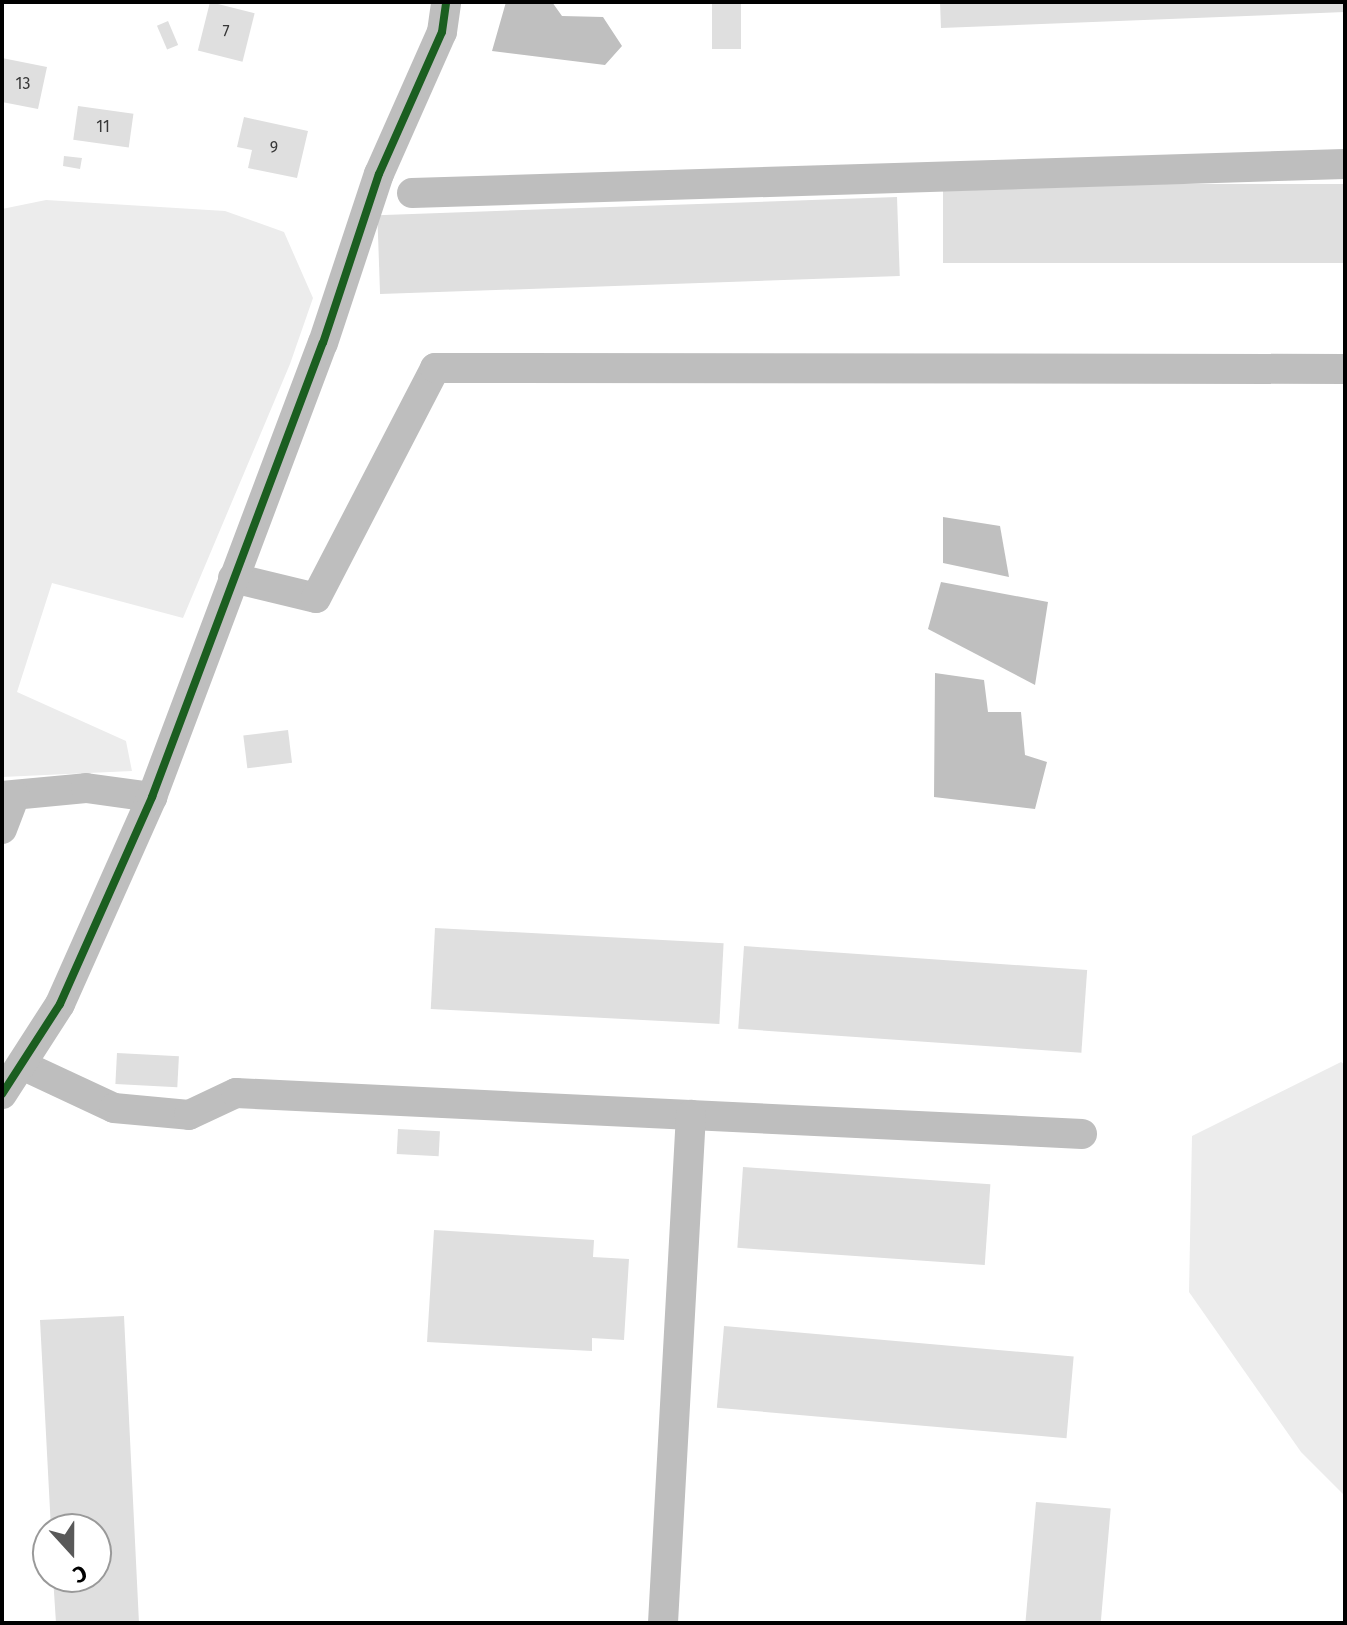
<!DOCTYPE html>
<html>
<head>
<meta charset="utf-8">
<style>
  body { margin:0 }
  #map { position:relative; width:1347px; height:1625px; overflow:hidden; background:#fff; font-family:"Fira Sans",sans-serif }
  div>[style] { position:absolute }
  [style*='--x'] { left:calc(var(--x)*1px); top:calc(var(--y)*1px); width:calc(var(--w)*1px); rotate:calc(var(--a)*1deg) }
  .green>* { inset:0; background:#ececec }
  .water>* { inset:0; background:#bfbfbf }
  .building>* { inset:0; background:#dfdfdf; transform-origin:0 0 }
  .minor>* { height:30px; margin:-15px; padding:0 15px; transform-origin:15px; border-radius:15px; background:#bebebe }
  .cycleway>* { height:8px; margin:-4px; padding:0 4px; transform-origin:4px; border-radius:4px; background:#1b5e20 }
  span { translate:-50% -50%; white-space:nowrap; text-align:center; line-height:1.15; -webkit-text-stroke:6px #fff; paint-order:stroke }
  .number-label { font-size:16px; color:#383838 }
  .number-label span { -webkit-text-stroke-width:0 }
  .frame { position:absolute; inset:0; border:4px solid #000; pointer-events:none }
  .north { position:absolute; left:32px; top:1513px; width:80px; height:80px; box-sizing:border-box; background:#fff; border:2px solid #999; border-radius:50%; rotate:159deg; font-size:22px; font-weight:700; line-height:32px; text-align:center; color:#000 }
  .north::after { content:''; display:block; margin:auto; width:28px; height:36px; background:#595959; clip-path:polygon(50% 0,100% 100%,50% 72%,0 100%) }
</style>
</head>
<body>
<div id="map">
  <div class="green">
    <div style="clip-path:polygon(46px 200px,225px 211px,284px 232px,313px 298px,290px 364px,183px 618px,52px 583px,17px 692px,126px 741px,132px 771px,2px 777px,2px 209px)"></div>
    <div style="clip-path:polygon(1341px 1062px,1345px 1065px,1345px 1496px,1301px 1452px,1189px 1292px,1192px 1136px)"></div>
  </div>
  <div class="water">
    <div style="clip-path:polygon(506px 2px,552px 2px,562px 16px,603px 17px,622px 46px,605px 65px,492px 51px)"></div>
    <div style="clip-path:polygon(943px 517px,1000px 526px,1009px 577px,943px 563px)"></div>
    <div style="clip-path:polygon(941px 582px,1048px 602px,1035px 685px,928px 629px)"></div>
    <div style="clip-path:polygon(935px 673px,984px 680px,988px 712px,1021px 712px,1025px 755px,1047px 762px,1035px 809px,934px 797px)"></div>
  </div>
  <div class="building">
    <div style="left:210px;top:2px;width:46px;height:50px;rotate:14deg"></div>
    <div style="left:712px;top:2px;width:29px;height:47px"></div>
    <div style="clip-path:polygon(940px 2px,1345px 2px,1345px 12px,941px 28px)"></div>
    <div style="left:168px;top:21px;width:26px;height:12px;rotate:67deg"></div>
    <div style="clip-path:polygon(2px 58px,47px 67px,38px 109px,2px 102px)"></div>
    <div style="left:78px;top:106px;width:56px;height:34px;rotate:8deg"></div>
    <div style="clip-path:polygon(244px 117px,308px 131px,297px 178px,248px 168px,252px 150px,237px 147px)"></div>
    <div style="clip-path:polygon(64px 156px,82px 158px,80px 169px,63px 166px)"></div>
    <div style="left:1345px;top:184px;width:79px;height:402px;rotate:90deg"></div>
    <div style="left:897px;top:197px;width:79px;height:520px;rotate:88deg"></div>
    <div style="left:288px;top:730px;width:33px;height:45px;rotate:83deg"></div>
    <div style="left:435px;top:928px;width:289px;height:81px;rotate:3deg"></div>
    <div style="left:744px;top:946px;width:344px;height:83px;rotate:4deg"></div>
    <div style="left:117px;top:1053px;width:62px;height:31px;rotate:3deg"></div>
    <div style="left:398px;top:1129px;width:42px;height:25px;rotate:3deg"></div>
    <div style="left:743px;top:1167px;width:248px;height:81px;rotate:4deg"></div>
    <div style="clip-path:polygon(434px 1230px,594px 1240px,593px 1257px,629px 1259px,624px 1340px,592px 1338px,592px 1351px,427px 1342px)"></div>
    <div style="clip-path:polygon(124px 1316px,139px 1623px,56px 1623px,53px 1577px,96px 1577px,96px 1529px,51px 1529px,40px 1320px)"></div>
    <div style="left:724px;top:1326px;width:351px;height:82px;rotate:5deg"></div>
    <div style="left:1036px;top:1502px;width:75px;height:122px;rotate:5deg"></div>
  </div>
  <div class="minor">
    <div style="--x:412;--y:193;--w:933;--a:-1.78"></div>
    <div style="--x:233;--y:578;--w:85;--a:13.5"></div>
    <div style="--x:316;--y:598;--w:259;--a:-62.6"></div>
    <div style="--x:435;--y:368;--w:910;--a:0.06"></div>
    <div style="--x:2;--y:796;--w:84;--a:-5.4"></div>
    <div style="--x:86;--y:788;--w:67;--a:7.8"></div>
    <div style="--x:2;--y:829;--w:36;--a:-69"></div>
    <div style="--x:24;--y:1066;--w:99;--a:25"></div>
    <div style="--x:114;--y:1108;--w:75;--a:5.3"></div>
    <div style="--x:189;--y:1115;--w:52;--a:-25.1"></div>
    <div style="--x:236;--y:1093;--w:847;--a:2.77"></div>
    <div style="--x:2;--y:1094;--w:107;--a:-57.2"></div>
    <div style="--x:60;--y:1004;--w:227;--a:-66"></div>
    <div style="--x:152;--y:797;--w:485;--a:-69.4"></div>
    <div style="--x:323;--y:343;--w:178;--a:-71.7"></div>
    <div style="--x:379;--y:174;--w:155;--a:-66.1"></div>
    <div style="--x:442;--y:32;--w:30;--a:-82"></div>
    <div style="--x:663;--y:1623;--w:509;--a:-86.85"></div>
  </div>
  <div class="cycleway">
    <div style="--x:2;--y:1094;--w:107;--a:-57.2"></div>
    <div style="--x:60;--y:1004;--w:227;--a:-66"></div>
    <div style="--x:152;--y:797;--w:485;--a:-69.4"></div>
    <div style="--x:323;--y:343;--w:178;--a:-71.7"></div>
    <div style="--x:379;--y:174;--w:155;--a:-66.1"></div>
    <div style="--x:442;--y:32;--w:30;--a:-82"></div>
  </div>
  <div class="number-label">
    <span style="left:226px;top:32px">7</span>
    <span style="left:23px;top:84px">13</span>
    <span style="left:103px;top:127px">11</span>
    <span style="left:274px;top:148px">9</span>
  </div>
  <div class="frame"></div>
  <div class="north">С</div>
</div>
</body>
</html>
